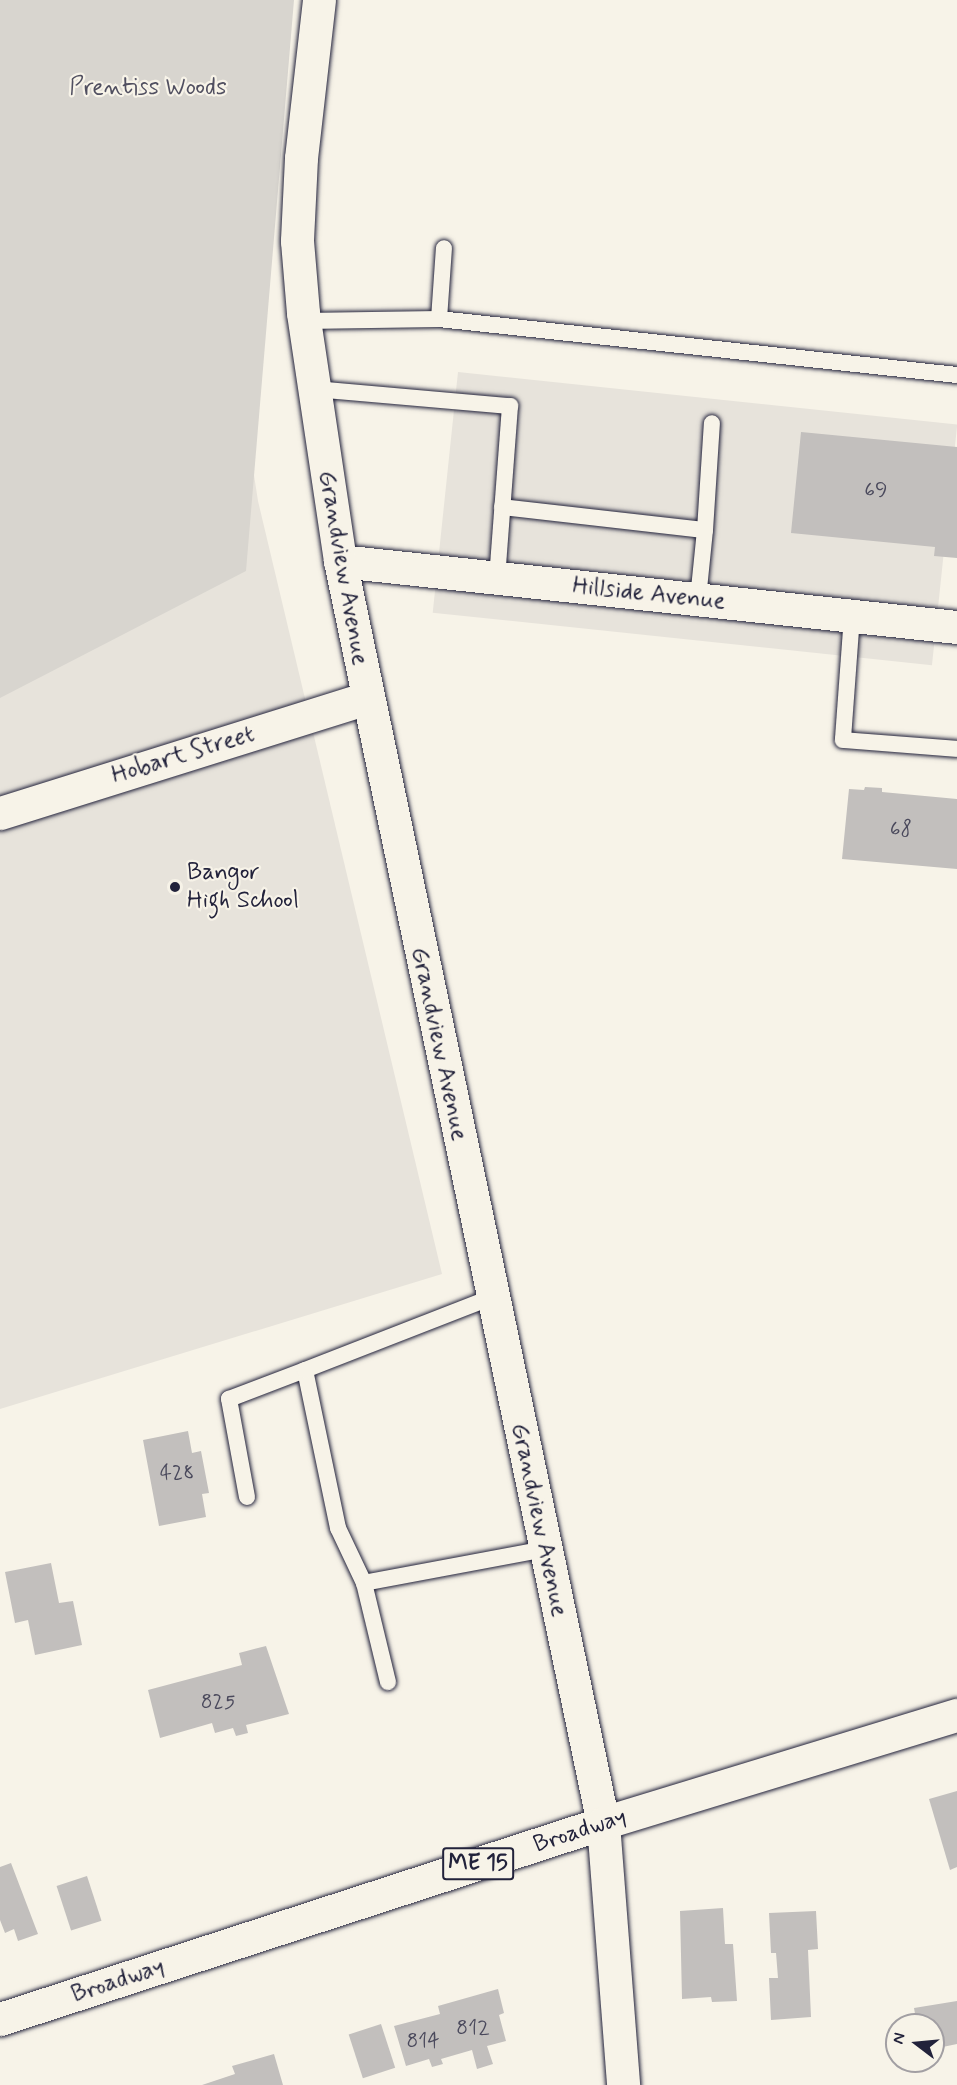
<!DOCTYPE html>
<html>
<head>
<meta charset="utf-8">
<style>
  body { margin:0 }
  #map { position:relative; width:957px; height:2085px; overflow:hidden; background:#f7f3e8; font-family:Mynerve,sans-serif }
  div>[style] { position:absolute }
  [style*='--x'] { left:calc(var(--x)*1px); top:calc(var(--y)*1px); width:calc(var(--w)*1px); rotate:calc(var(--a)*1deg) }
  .built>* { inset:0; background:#e7e3db; transform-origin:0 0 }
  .green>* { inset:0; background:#d8d5cf }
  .building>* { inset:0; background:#c2bfbd; transform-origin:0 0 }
  .roads { filter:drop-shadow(0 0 2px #22223b) drop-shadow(0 0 2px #22223b) }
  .service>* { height:16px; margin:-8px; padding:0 8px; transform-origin:8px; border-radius:8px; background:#f7f3e8 }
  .minor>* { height:33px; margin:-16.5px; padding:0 16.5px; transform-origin:16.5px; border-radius:16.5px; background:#f7f3e8 }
  .tertiary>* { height:33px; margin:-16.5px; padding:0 16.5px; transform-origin:16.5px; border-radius:16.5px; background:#f7f3e8 }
  .primary>* { height:33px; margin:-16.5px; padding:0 16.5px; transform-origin:16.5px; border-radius:16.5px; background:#f7f3e8 }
  .dots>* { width:16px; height:16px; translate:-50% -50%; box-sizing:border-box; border:3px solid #f7f3e8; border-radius:50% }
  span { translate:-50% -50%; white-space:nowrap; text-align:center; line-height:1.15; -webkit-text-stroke:4.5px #f7f3e8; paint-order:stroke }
  .number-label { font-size:21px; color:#4a495c }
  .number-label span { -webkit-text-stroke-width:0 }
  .shield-label span { padding:2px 4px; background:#f7f3e8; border:2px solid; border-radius:4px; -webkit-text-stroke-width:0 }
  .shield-label { font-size:22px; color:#22223b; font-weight:700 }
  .park-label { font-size:24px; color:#504f60 }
  .street-label { font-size:24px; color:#22223b }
  .poi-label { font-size:24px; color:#22223b }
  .left { translate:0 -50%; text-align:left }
  .north { position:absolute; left:885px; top:2013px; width:60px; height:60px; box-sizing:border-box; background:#f7f3e8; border:2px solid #a29fa3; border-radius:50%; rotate:286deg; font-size:16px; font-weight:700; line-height:24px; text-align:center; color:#22223b }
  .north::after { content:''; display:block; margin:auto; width:21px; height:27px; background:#22223b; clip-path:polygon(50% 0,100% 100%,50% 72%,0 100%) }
</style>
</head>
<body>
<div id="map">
  <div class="built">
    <div style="clip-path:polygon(0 162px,232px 333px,258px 501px,442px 1274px,0 1409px)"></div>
    <div style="left:458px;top:372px;width:502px;height:242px;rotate:6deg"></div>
  </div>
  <div class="green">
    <div style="clip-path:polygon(0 0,294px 0,246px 571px,0 698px)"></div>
  </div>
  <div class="building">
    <div style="clip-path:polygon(801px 432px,957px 447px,957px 558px,934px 556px,935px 547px,791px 533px)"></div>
    <div style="clip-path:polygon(865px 787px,882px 788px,882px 792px,957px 799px,957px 869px,842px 859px,849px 789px,864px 790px)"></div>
    <div style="clip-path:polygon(188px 1431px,192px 1453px,201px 1451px,209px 1493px,202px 1494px,206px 1517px,159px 1526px,143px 1440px)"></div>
    <div style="clip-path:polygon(51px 1563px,59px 1603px,73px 1601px,82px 1645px,35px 1655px,28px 1620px,15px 1623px,5px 1572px)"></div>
    <div style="clip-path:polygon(266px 1646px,289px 1714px,246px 1725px,248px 1733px,236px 1736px,233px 1728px,215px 1733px,212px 1723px,160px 1738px,148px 1690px,242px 1665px,239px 1653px)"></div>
    <div style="clip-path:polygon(957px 1791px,957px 1867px,950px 1870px,929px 1799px)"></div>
    <div style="clip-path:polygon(11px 1863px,38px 1934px,18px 1941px,14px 1929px,5px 1933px,0 1920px,0 1867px)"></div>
    <div style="left:87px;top:1876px;width:47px;height:32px;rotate:72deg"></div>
    <div style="clip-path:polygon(723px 1908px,725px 1944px,733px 1944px,737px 2001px,712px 2002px,711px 1997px,682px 1999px,680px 1911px)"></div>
    <div style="clip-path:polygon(816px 1911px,818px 1949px,808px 1950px,811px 2017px,771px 2020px,769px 1978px,778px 1978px,776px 1953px,771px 1953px,769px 1913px)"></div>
    <div style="clip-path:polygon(498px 1989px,504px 2013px,499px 2015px,506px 2041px,487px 2046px,493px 2064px,477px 2069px,472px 2050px,441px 2059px,443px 2064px,432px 2067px,429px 2059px,406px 2066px,394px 2026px,440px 2014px,438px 2006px)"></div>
    <div style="clip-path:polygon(957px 2001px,957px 2044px,933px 2049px,933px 2025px,917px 2025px,914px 2008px)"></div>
    <div style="left:381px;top:2024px;width:46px;height:34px;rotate:72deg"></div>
    <div style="clip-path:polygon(274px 2054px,283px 2085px,202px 2085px,235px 2074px,232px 2066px)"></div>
  </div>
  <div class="roads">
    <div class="service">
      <div style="--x:439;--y:319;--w:71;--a:-86"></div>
      <div style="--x:304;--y:321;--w:135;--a:-0.8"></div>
      <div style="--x:439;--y:319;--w:521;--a:6.17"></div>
      <div style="--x:314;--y:389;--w:197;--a:5"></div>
      <div style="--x:510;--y:406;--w:172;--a:94.3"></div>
      <div style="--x:502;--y:507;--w:204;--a:6.5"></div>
      <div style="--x:705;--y:530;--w:69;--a:95.8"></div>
      <div style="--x:705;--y:530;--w:107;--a:-86.3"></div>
      <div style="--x:852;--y:616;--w:124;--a:94.2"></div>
      <div style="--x:843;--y:740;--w:114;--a:4.5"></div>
      <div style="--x:247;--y:1497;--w:100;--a:-100.4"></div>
      <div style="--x:229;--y:1399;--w:81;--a:-20.9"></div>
      <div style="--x:364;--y:1583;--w:61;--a:-115.3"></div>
      <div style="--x:338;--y:1528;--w:161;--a:-101.8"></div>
      <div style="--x:305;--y:1370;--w:201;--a:-21.3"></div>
      <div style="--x:388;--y:1682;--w:102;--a:-103.6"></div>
      <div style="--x:364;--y:1583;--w:184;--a:-10.6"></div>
    </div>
    <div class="minor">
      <div style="--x:340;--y:561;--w:621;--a:6.11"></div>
      <div style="--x:0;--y:813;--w:384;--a:-17.4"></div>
      <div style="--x:603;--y:1823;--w:263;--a:85.6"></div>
    </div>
    <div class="tertiary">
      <div style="--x:319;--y:0;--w:159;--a:96.5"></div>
      <div style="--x:301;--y:158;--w:83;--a:92.8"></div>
      <div style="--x:297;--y:241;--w:72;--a:85.2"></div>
      <div style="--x:303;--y:313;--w:251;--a:81.5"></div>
      <div style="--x:340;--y:561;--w:1289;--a:78.23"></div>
    </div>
    <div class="primary">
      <div style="--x:0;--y:2019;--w:634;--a:-18.01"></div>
      <div style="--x:603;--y:1823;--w:370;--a:-17"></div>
    </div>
  </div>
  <div class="dots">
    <div style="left:175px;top:887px;background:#22223b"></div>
  </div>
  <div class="number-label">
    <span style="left:876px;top:490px">69</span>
    <span style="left:901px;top:829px">68</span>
    <span style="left:177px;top:1473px">428</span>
    <span style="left:218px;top:1702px">825</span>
    <span style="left:473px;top:2028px">812</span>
    <span style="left:423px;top:2041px">814</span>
  </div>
  <div class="shield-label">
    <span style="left:478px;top:1864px">ME 15</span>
  </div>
  <div class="park-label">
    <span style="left:148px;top:88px">Prentiss Woods</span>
  </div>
  <div class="street-label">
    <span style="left:343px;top:568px;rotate:80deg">Grandview Avenue</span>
    <span style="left:649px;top:594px;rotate:6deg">Hillside Avenue</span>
    <span style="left:183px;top:755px;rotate:-17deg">Hobart Street</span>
    <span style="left:439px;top:1044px;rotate:78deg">Grandview Avenue</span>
    <span style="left:539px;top:1520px;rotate:78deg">Grandview Avenue</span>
    <span style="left:580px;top:1831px;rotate:-18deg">Broadway</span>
    <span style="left:118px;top:1981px;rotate:-18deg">Broadway</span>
  </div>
  <div class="poi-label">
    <span class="left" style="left:187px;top:887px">Bangor<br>High School</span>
  </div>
  <div class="north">N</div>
</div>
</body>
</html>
